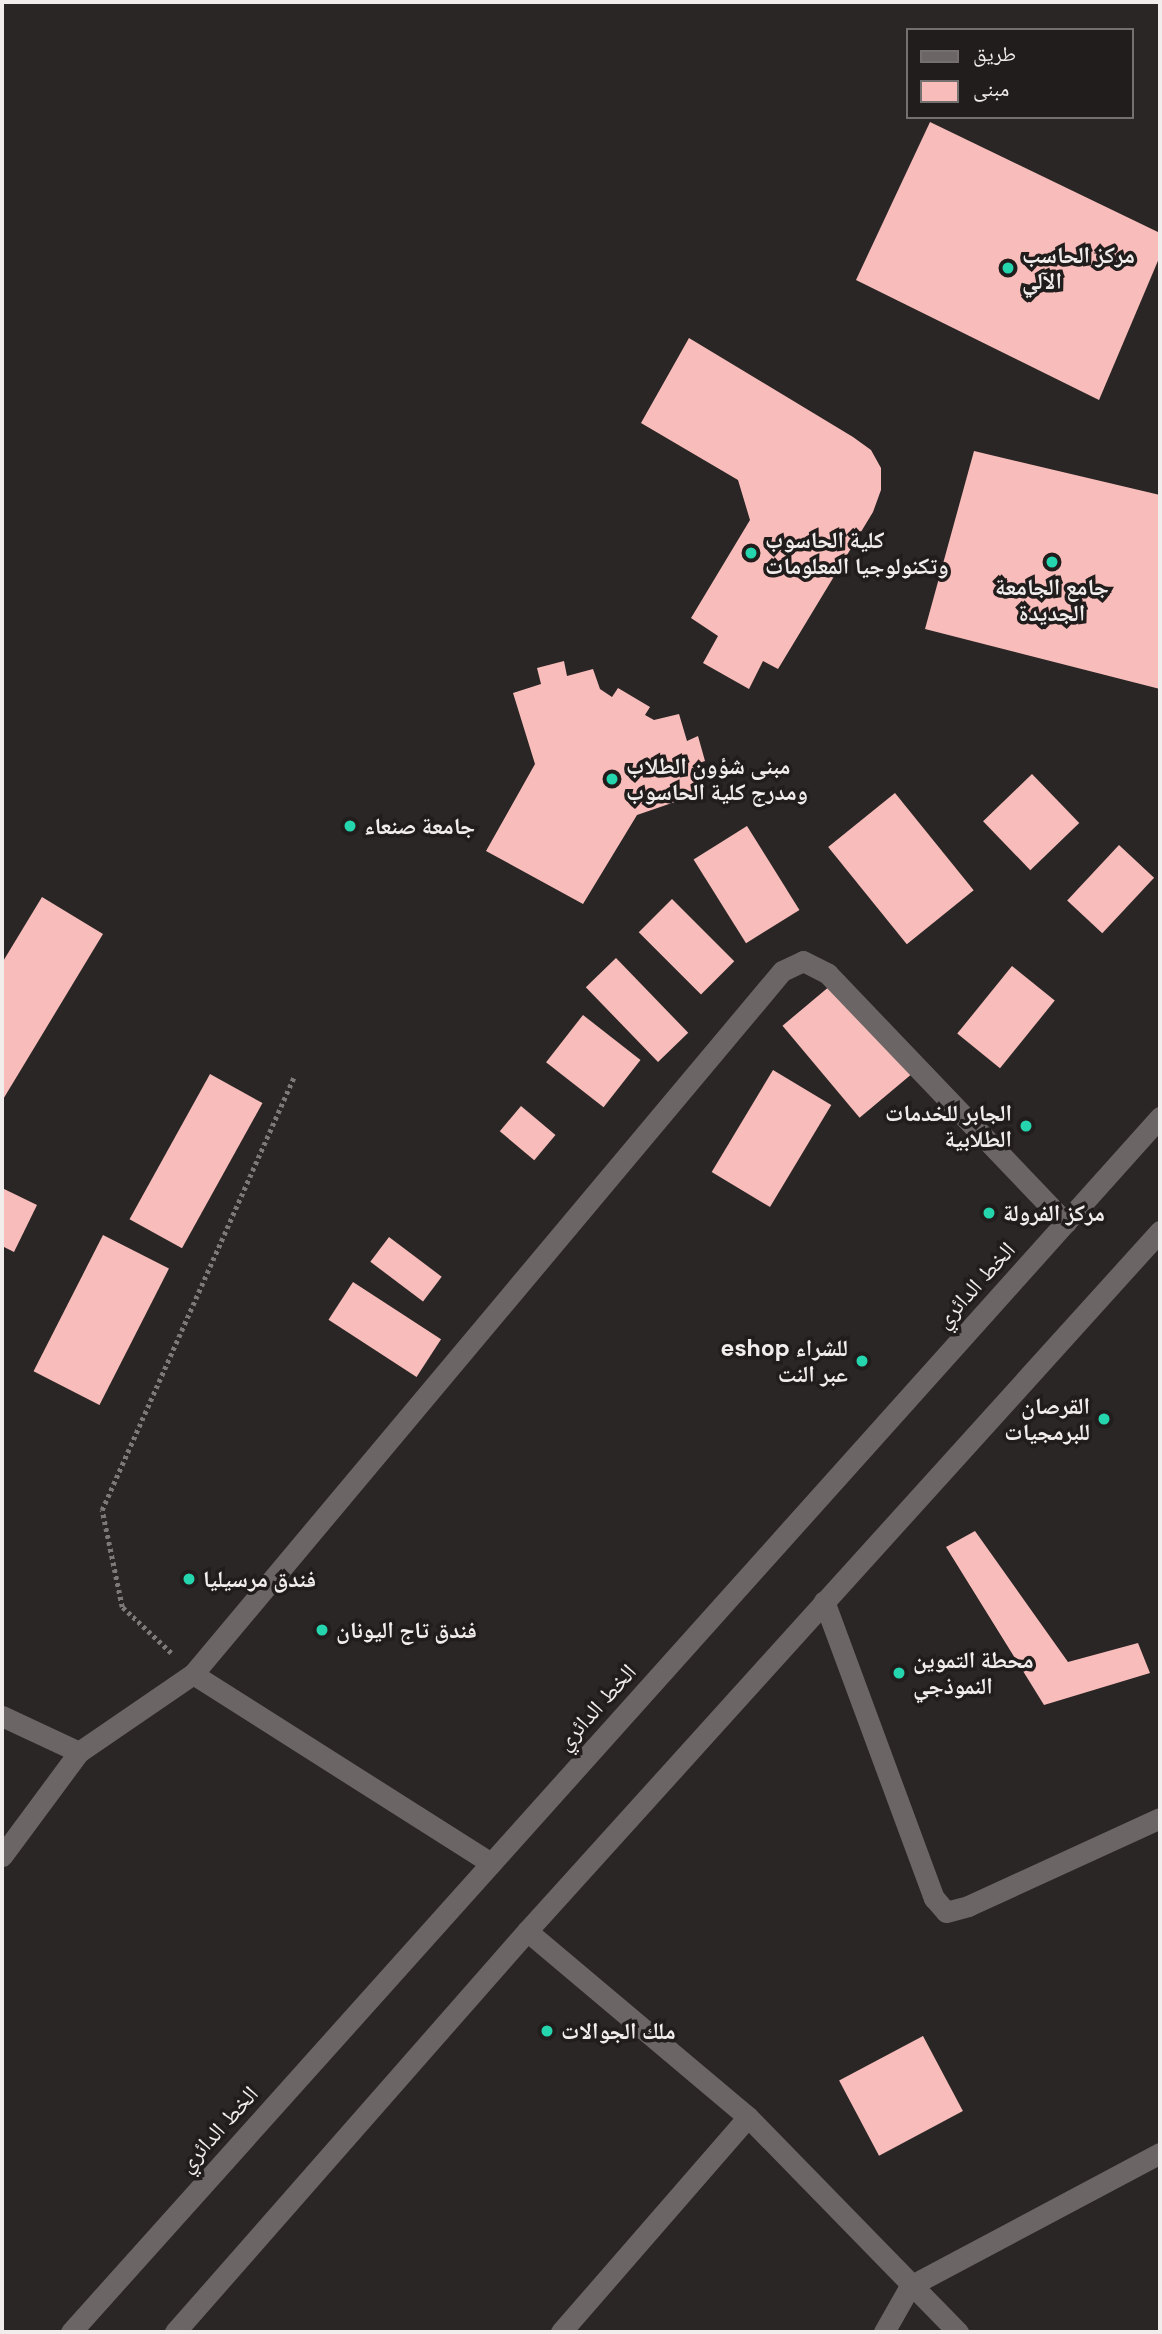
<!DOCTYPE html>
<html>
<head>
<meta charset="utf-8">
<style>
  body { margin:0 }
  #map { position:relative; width:1162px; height:2334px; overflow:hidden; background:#2b2626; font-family:"DM Sans","Noto Naskh Arabic",sans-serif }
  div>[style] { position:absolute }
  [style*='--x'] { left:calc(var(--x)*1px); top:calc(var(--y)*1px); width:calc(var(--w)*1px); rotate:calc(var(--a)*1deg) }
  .building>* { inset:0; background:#f8bdba; transform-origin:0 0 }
  .path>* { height:4.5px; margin-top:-2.25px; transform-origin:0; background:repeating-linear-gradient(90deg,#7e7979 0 3.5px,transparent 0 7px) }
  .street>* { height:21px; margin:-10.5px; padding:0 10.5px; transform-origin:10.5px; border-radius:10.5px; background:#6b6565 }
  .secondary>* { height:21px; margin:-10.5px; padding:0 10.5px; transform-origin:10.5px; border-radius:10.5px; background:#6b6565 }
  .dots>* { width:19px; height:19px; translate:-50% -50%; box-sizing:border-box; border:4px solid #211d1c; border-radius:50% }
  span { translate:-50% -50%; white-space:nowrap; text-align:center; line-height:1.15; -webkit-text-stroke:7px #211d1c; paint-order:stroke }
  .poi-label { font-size:23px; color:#f1eded; font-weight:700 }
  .left { translate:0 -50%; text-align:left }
  .right { translate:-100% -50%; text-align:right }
  .street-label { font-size:23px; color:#f1eded }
  .frame { position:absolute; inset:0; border:4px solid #f1eded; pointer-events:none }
  .legend { position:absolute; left:906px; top:28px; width:228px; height:91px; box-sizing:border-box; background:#211d1c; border:2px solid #747070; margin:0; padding:9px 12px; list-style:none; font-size:21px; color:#f1eded }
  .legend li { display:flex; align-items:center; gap:14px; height:35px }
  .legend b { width:35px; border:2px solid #747070 }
</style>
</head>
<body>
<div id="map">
  <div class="building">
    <div style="clip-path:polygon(930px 122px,1160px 233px,1160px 256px,1099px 400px,856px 280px)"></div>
    <div style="clip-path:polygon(689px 338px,853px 437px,871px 450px,881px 468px,881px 490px,873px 512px,778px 669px,763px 661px,749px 689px,703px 663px,718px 636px,691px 618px,750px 520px,738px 480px,641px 423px)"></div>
    <div style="clip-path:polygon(974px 451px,1160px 495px,1160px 689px,925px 629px)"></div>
    <div style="clip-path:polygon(564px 661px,567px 676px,593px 669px,600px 689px,612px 697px,618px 688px,650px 707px,645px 715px,654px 720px,679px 714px,687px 741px,698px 736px,705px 761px,693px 765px,701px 793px,637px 815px,583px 904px,486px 851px,535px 764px,513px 693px,541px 684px,537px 668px)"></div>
    <div style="left:1032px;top:774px;width:68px;height:68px;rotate:46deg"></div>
    <div style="left:895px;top:793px;width:125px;height:86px;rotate:51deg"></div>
    <div style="left:747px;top:826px;width:99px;height:63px;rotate:58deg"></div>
    <div style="left:1119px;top:845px;width:48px;height:76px;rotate:43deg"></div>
    <div style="clip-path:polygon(42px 897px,103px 934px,2px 1101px,2px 963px)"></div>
    <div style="left:672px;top:899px;width:88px;height:47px;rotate:45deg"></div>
    <div style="left:616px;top:958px;width:104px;height:42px;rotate:46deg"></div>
    <div style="left:1012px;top:966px;width:55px;height:87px;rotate:39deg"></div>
    <div style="left:843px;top:975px;width:120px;height:79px;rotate:50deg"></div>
    <div style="left:583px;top:1015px;width:73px;height:60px;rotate:38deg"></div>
    <div style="left:773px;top:1070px;width:68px;height:119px;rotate:31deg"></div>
    <div style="left:210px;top:1074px;width:60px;height:166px;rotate:29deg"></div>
    <div style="left:521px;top:1106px;width:45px;height:33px;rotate:40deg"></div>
    <div style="clip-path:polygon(2px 1188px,37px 1205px,14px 1252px,2px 1246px)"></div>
    <div style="left:103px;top:1235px;width:74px;height:153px;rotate:27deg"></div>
    <div style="left:389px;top:1237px;width:66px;height:31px;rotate:37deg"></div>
    <div style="left:353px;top:1282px;width:105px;height:45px;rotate:33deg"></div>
    <div style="clip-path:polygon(975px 1531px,1068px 1662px,1138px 1643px,1150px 1673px,1044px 1705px,946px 1547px)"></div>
    <div style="left:923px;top:2036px;width:85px;height:95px;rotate:62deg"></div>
  </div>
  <div class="path">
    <div style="--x:171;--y:1653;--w:67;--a:-136.8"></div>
    <div style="--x:122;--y:1607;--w:99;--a:-101.7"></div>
    <div style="--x:102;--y:1510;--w:474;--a:-66.1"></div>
  </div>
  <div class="street">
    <div style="--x:824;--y:1601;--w:317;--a:69.7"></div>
    <div style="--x:934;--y:1898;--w:18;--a:49"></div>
    <div style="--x:946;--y:1912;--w:23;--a:-15"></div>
    <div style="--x:968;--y:1906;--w:211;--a:-24.6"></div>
    <div style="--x:193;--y:1674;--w:353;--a:32.4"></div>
    <div style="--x:2;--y:1716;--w:85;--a:25.1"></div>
    <div style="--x:2;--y:1856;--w:129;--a:-53.5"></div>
    <div style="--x:79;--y:1752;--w:138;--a:-34.4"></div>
    <div style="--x:193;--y:1674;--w:917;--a:-50.04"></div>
    <div style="--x:782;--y:971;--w:23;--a:-25"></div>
    <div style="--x:803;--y:961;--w:28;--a:27"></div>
    <div style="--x:828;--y:974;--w:344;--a:46.3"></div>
    <div style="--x:527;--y:1931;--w:289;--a:40.1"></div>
    <div style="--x:748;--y:2117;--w:301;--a:45.7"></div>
    <div style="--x:561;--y:2332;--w:285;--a:-49"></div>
    <div style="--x:884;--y:2332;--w:53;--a:-60.5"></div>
    <div style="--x:910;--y:2286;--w:283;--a:-28"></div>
  </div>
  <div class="secondary">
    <div style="--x:71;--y:2332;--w:1632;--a:-48.13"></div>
    <div style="--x:175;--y:2332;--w:534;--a:-48.72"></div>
    <div style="--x:527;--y:1931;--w:944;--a:-47.88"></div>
  </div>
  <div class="dots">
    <div style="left:1008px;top:268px;background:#25d5ae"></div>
    <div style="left:751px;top:553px;background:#25d5ae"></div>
    <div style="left:1052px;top:562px;background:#25d5ae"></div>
    <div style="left:612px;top:779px;background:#25d5ae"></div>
    <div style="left:350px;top:826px;background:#25d5ae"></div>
    <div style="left:1026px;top:1126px;background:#25d5ae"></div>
    <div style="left:989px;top:1213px;background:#25d5ae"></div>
    <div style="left:862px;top:1361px;background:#25d5ae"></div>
    <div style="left:1104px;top:1419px;background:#25d5ae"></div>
    <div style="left:189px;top:1579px;background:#25d5ae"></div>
    <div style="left:322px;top:1630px;background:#25d5ae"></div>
    <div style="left:899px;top:1673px;background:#25d5ae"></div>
    <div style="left:547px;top:2031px;background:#25d5ae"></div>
  </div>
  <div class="poi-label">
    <span class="left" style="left:1022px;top:268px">مركز الحاسب<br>الآلي</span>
    <span class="left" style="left:765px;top:553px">كلية الحاسوب<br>وتكنولوجيا المعلومات</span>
    <span style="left:1052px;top:600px">جامع الجامعة<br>الجديدة</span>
    <span class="left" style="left:626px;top:779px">مبنى شؤون الطلاب<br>ومدرج كلية الحاسوب</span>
    <span class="left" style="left:364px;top:826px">جامعة صنعاء</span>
    <span class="right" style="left:1012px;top:1126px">الجابر للخدمات<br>الطلابية</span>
    <span class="left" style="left:1003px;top:1213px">مركز الفرولة</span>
    <span class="right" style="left:848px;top:1361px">eshop للشراء<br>عبر النت</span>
    <span class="right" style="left:1090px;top:1419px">القرصان<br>للبرمجيات</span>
    <span class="left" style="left:203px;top:1579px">فندق مرسيليا</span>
    <span class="left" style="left:336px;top:1630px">فندق تاج اليونان</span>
    <span class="left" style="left:913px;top:1673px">محطة التموين<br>النموذجي</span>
    <span class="left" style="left:561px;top:2031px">ملك الجوالات</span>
  </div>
  <div class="street-label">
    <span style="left:975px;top:1285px;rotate:-48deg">الخط الدائري</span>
    <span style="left:596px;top:1707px;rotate:-48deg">الخط الدائري</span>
    <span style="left:218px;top:2129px;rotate:-48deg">الخط الدائري</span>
  </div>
  <div class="frame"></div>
  <ul class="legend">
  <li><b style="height:9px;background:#6b6565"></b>طريق</li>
  <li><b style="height:19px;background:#f8bdba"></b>مبنى</li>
  </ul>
</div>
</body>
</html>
